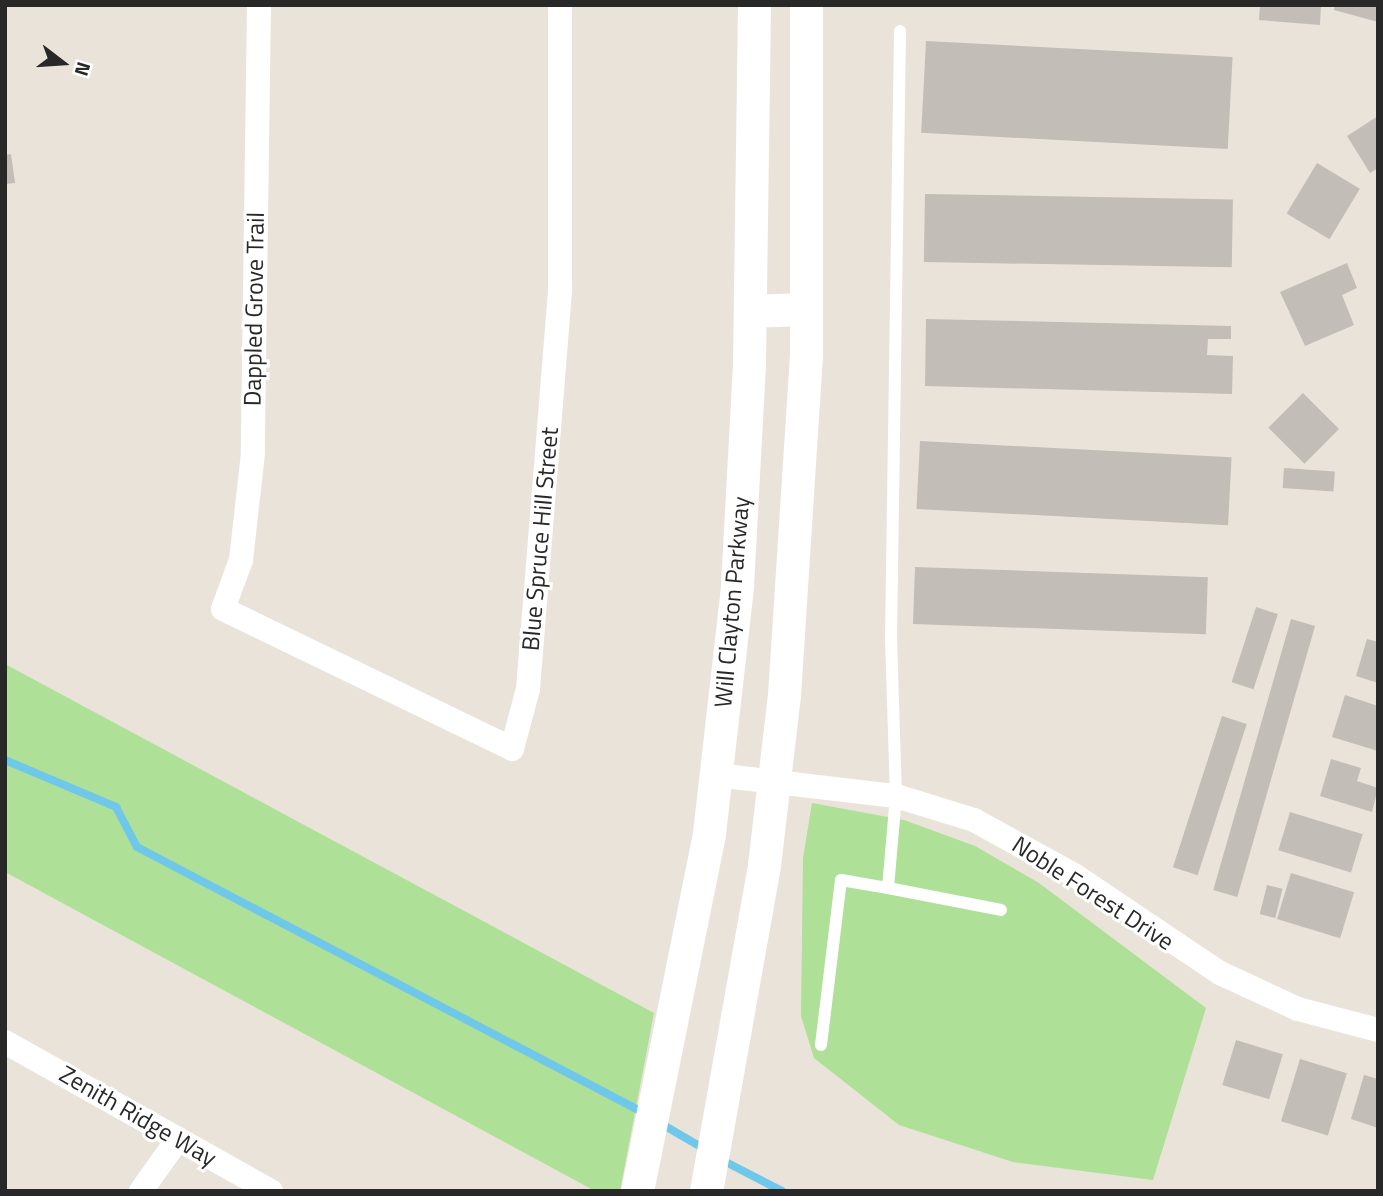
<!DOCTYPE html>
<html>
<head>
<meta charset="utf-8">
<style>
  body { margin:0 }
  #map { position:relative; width:1383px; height:1196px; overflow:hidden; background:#eae3da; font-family:"Titillium Web",sans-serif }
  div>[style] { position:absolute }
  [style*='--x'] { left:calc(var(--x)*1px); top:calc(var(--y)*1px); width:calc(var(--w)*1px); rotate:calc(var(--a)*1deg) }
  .green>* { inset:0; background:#afe097 }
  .stream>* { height:8px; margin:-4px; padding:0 4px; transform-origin:4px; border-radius:4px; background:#6fc8ea }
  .building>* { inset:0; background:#c2bdb6; transform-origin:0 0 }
  .service>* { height:12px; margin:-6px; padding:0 6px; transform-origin:6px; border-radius:6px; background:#fff }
  .minor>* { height:24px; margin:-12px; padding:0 12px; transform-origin:12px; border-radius:12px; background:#fff }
  .secondary>* { height:33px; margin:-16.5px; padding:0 16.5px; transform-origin:16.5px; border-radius:16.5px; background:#fff }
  span { translate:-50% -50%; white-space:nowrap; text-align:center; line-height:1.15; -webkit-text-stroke:6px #fff; paint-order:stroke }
  .street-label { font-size:24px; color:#282828 }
  .frame { position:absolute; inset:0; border:7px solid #282828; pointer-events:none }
  .north { position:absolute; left:28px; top:28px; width:70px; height:70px; -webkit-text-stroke:5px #fff; paint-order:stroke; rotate:107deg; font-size:19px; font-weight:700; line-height:28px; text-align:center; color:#282828 }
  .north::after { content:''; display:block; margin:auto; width:24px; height:32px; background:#282828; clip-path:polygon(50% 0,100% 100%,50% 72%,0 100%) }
</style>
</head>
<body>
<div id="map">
  <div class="green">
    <div style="clip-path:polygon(5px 664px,654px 1013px,620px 1191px,595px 1191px,5px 872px)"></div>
    <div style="clip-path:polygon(812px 803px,904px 820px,975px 846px,1039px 883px,1206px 1008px,1153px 1180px,1013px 1162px,899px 1125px,814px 1058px,801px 1016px,803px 858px)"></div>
  </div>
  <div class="stream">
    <div style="--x:5;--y:760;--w:121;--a:22.9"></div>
    <div style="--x:116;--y:807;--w:45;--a:62.3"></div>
    <div style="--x:137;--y:847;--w:575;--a:27.68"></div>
    <div style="--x:660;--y:1123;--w:53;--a:30.4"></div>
    <div style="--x:720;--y:1159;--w:70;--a:27.3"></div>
  </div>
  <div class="building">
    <div style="clip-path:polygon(1260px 5px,1321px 5px,1320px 25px,1259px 20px)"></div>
    <div style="clip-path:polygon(1335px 5px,1378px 5px,1378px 22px,1334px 10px)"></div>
    <div style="left:926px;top:41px;width:307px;height:92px;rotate:3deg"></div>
    <div style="clip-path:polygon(1378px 116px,1378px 168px,1370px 173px,1347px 136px)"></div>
    <div style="clip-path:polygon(11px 154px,15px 183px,5px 184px,5px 155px)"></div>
    <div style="left:1317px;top:163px;width:50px;height:59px;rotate:31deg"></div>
    <div style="left:925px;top:194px;width:308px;height:68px;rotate:1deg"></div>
    <div style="clip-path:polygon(1347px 263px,1357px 288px,1342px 295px,1354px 325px,1305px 346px,1280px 292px)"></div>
    <div style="clip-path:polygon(926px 319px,1231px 326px,1231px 339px,1208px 339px,1207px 355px,1233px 356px,1232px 394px,925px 386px)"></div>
    <div style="left:1303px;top:393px;width:51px;height:49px;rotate:45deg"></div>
    <div style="left:920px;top:441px;width:312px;height:68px;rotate:3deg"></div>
    <div style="left:1284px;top:468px;width:51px;height:20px;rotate:4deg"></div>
    <div style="left:915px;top:567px;width:293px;height:57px;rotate:2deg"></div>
    <div style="left:1256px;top:607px;width:23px;height:79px;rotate:18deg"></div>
    <div style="left:1291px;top:619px;width:25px;height:282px;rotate:16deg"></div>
    <div style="clip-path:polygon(1367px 639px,1378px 642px,1378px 683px,1356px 676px)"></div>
    <div style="clip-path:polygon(1345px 695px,1378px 706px,1378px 751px,1332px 737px)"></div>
    <div style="left:1222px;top:716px;width:26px;height:159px;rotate:18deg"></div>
    <div style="clip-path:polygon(1331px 759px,1361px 768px,1357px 781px,1378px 788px,1372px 812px,1320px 796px)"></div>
    <div style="left:1290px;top:812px;width:76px;height:40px;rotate:17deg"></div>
    <div style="left:1291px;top:873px;width:66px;height:48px;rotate:17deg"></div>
    <div style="left:1267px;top:885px;width:16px;height:30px;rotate:14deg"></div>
    <div style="left:1236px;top:1040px;width:49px;height:47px;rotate:17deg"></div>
    <div style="left:1300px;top:1059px;width:49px;height:65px;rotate:17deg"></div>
    <div style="clip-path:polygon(1364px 1075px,1378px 1079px,1378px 1128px,1351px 1119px)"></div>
  </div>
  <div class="service">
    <div style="--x:900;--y:31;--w:607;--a:90.85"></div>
    <div style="--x:891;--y:638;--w:158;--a:88.2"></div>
    <div style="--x:896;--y:796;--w:92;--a:95"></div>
    <div style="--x:888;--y:888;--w:115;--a:11"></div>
    <div style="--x:821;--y:1045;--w:166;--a:-83.1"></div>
    <div style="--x:841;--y:880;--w:48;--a:9.7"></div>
  </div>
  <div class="minor">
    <div style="--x:259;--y:5;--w:448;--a:90.8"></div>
    <div style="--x:253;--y:453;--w:108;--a:96.4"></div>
    <div style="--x:241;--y:560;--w:52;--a:110.2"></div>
    <div style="--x:223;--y:609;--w:321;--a:25.8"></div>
    <div style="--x:512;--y:749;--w:62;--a:-75.1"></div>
    <div style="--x:528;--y:689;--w:403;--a:-85.4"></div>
    <div style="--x:560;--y:287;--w:282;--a:-90"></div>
    <div style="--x:716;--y:775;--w:181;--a:6.7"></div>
    <div style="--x:896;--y:796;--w:82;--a:17.1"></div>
    <div style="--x:974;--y:820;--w:114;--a:28.8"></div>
    <div style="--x:1074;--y:875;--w:176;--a:33.9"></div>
    <div style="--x:1220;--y:973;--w:86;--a:24.8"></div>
    <div style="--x:1298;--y:1009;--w:83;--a:14.7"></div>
    <div style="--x:5;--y:1042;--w:305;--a:29.3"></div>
    <div style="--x:141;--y:1191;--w:64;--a:-54.6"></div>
  </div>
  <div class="secondary">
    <div style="--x:750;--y:311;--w:56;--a:-2"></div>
    <div style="--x:637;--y:1191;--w:365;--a:-78.6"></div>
    <div style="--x:709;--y:833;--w:249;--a:-83.5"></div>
    <div style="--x:737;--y:586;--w:222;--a:-86.9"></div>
    <div style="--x:749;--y:364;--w:359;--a:-89.2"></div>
    <div style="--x:706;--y:1191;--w:331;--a:-79.9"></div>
    <div style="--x:764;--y:865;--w:171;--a:-83.3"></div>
    <div style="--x:784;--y:695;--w:339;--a:-86.3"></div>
    <div style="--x:806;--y:357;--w:352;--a:-90"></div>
  </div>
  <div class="street-label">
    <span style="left:254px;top:309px;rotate:-89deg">Dappled Grove Trail</span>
    <span style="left:540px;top:539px;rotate:-85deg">Blue Spruce Hill Street</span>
    <span style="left:732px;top:602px;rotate:-85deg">Will Clayton Parkway</span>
    <span style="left:1093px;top:893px;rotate:33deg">Noble Forest Drive</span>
    <span style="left:138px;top:1116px;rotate:30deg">Zenith Ridge Way</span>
  </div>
  <div class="frame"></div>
  <div class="north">N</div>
</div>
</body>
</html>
